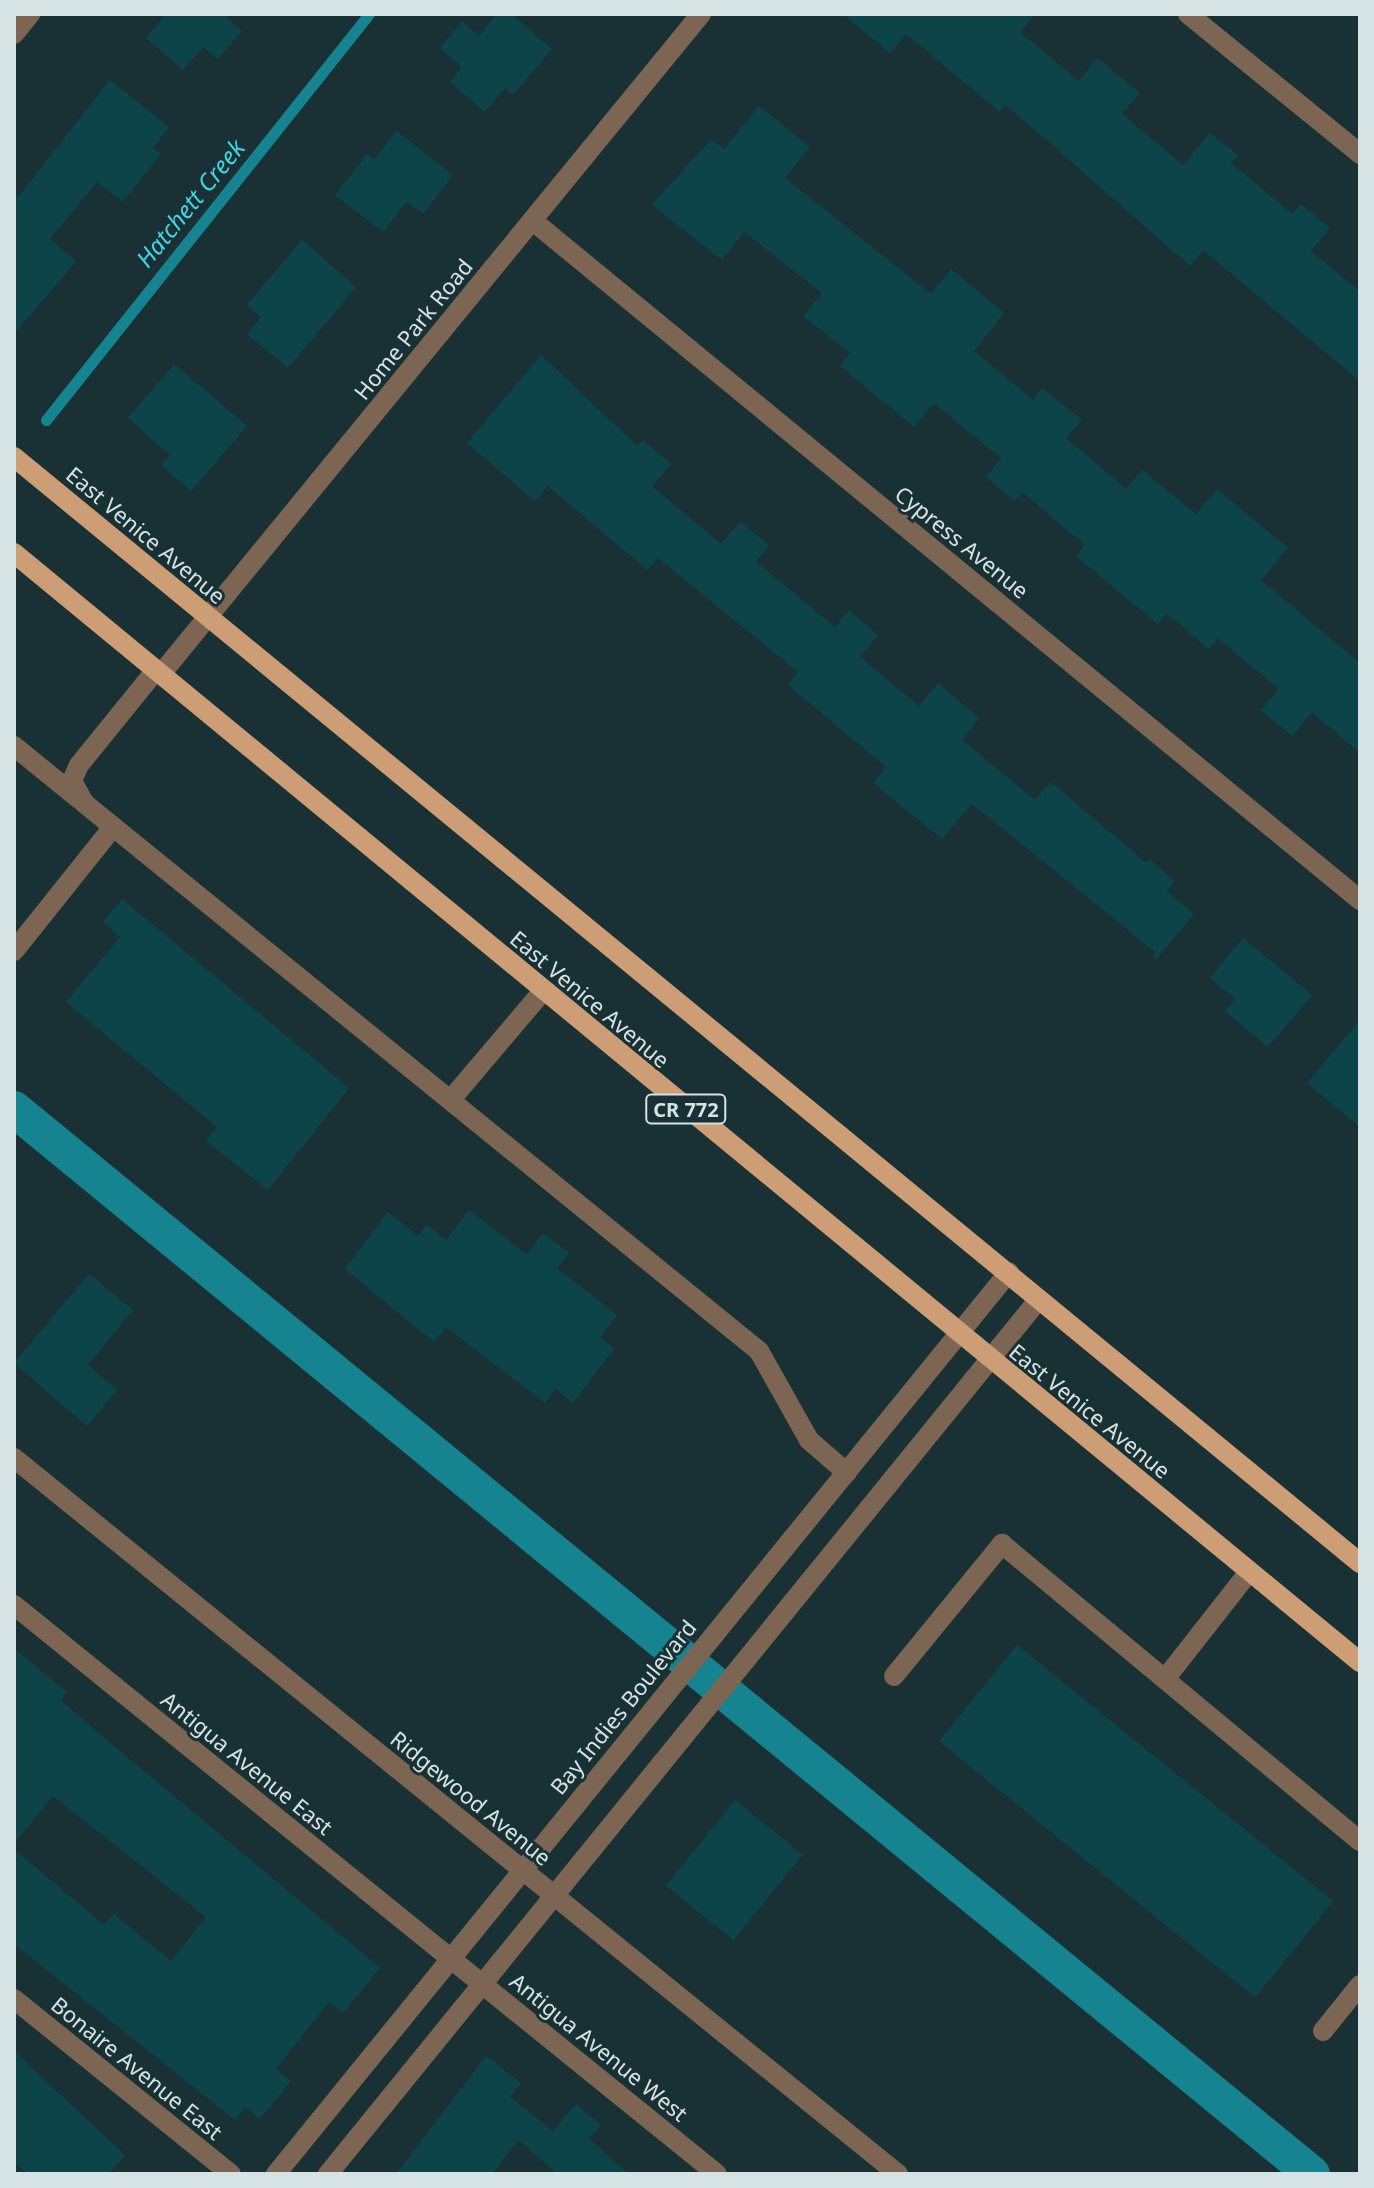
<!DOCTYPE html>
<html>
<head>
<meta charset="utf-8">
<style>
  body { margin:0 }
  #map { position:relative; width:1374px; height:2188px; overflow:hidden; background:#193134; font-family:"Noto Sans",sans-serif }
  div>[style] { position:absolute }
  [style*='--x'] { left:calc(var(--x)*1px); top:calc(var(--y)*1px); width:calc(var(--w)*1px); rotate:calc(var(--a)*1deg) }
  .stream>* { height:11px; margin:-5.5px; padding:0 5.5px; transform-origin:5.5px; border-radius:5.5px; background:#168490 }
  .canal>* { height:36px; margin:-18px; padding:0 18px; transform-origin:18px; border-radius:18px; background:#168490 }
  .building>* { inset:0; background:#0d444a; transform-origin:0 0 }
  .minor>* { height:20px; margin:-10px; padding:0 10px; transform-origin:10px; border-radius:10px; background:#7d6553 }
  .major>* { height:20px; margin:-10px; padding:0 10px; transform-origin:10px; border-radius:10px; background:#cd9d76 }
  span { translate:-50% -50%; white-space:nowrap; text-align:center; line-height:1.15; -webkit-text-stroke:6px #193134; paint-order:stroke }
  .shield-label span { padding:2px 6px; background:#193134; border:2px solid; border-radius:6px; -webkit-text-stroke-width:0 }
  .shield-label { font-size:20px; color:#d5e3e4; font-weight:700 }
  .street-label { font-size:22px; color:#d5e3e4 }
  .water-label { font-size:24px; color:#42d4e5; font-style:italic }
  .frame { position:absolute; inset:0; border:16px solid #d5e3e4; pointer-events:none }
</style>
</head>
<body>
<div id="map">
  <div class="stream">
    <div style="--x:46;--y:420;--w:519;--a:-51.5"></div>
  </div>
  <div class="canal">
    <div style="--x:14;--y:1109;--w:1679;--a:39.37"></div>
  </div>
  <div class="building">
    <div style="clip-path:polygon(166px 14px,223px 14px,242px 31px,218px 59px,203px 47px,183px 70px,146px 38px)"></div>
    <div style="clip-path:polygon(497px 14px,511px 14px,552px 49px,513px 95px,505px 88px,485px 112px,450px 82px,462px 67px,440px 48px,462px 21px,479px 36px)"></div>
    <div style="clip-path:polygon(843px 14px,1035px 14px,1020px 32px,1079px 81px,1097px 58px,1140px 93px,1122px 114px,1183px 165px,1210px 133px,1238px 155px,1231px 163px,1292px 214px,1301px 204px,1330px 228px,1311px 251px,1360px 292px,1360px 381px,1203px 250px,1190px 266px,1026px 122px,1005px 105px,1000px 112px,906px 34px,890px 53px)"></div>
    <div style="clip-path:polygon(110px 80px,169px 127px,153px 148px,161px 154px,123px 202px,97px 182px,50px 239px,76px 261px,14px 334px,14px 202px)"></div>
    <div style="clip-path:polygon(759px 106px,810px 147px,785px 178px,931px 294px,951px 269px,1004px 313px,974px 351px,1033px 400px,1042px 388px,1082px 420px,1066px 438px,1126px 489px,1142px 470px,1196px 514px,1217px 489px,1288px 548px,1261px 580px,1360px 663px,1360px 753px,1312px 712px,1292px 736px,1261px 710px,1279px 689px,1218px 638px,1209px 649px,1167px 614px,1158px 624px,1106px 581px,1076px 556px,1085px 545px,1022px 492px,1015px 501px,986px 477px,1001px 458px,934px 403px,914px 427px,840px 366px,850px 353px,803px 316px,822px 293px,744px 232px,722px 260px,652px 205px,711px 139px,724px 149px)"></div>
    <div style="clip-path:polygon(396px 131px,453px 175px,423px 214px,407px 201px,383px 232px,335px 195px,367px 154px,374px 160px)"></div>
    <div style="clip-path:polygon(302px 240px,356px 287px,288px 368px,247px 334px,261px 317px,247px 305px)"></div>
    <div style="clip-path:polygon(541px 355px,637px 446px,643px 440px,671px 464px,652px 486px,721px 544px,740px 522px,769px 545px,756px 562px,835px 627px,849px 610px,878px 635px,860px 657px,919px 706px,938px 683px,979px 718px,962px 740px,1035px 800px,1051px 782px,1146px 863px,1149px 859px,1175px 881px,1167px 891px,1194px 914px,1154px 962px,1154px 951px,972px 804px,942px 839px,873px 783px,886px 767px,788px 685px,798px 672px,658px 558px,647px 570px,548px 486px,535px 501px,467px 443px)"></div>
    <div style="clip-path:polygon(174px 364px,247px 426px,191px 491px,161px 465px,170px 455px,128px 418px)"></div>
    <div style="clip-path:polygon(122px 899px,349px 1088px,268px 1190px,206px 1141px,217px 1127px,66px 1002px,120px 937px,103px 922px)"></div>
    <div style="clip-path:polygon(1243px 938px,1312px 995px,1268px 1047px,1225px 1011px,1235px 999px,1210px 978px)"></div>
    <div style="clip-path:polygon(1360px 1020px,1360px 1127px,1307px 1083px)"></div>
    <div style="clip-path:polygon(469px 1210px,527px 1255px,543px 1233px,569px 1253px,557px 1268px,617px 1315px,600px 1337px,614px 1349px,573px 1403px,556px 1389px,545px 1403px,446px 1327px,434px 1342px,345px 1269px,388px 1212px,418px 1236px,427px 1225px,446px 1240px)"></div>
    <div style="clip-path:polygon(89px 1274px,133px 1310px,88px 1365px,117px 1390px,87px 1426px,14px 1363px)"></div>
    <div style="left:1017px;top:1645px;width:407px;height:124px;rotate:39deg"></div>
    <div style="clip-path:polygon(14px 1649px,67px 1692px,61px 1700px,102px 1736px,380px 1968px,343px 2013px,329px 2002px,276px 2069px,291px 2081px,260px 2119px,245px 2107px,235px 2120px,14px 1944px,14px 1849px,104px 1925px,114px 1914px,171px 1961px,206px 1917px,53px 1796px,14px 1844px)"></div>
    <div style="left:735px;top:1800px;width:87px;height:110px;rotate:39deg"></div>
    <div style="clip-path:polygon(14px 2051px,125px 2155px,109px 2174px,28px 2174px,14px 2162px)"></div>
    <div style="clip-path:polygon(486px 2056px,521px 2083px,510px 2097px,553px 2131px,576px 2104px,601px 2125px,589px 2139px,629px 2174px,558px 2174px,518px 2140px,492px 2174px,396px 2174px)"></div>
  </div>
  <div class="minor">
    <div style="--x:1188;--y:14;--w:222;--a:39.1"></div>
    <div style="--x:14;--y:34;--w:26;--a:-51"></div>
    <div style="--x:533;--y:221;--w:1070;--a:39.39"></div>
    <div style="--x:156;--y:670;--w:122;--a:129"></div>
    <div style="--x:79;--y:765;--w:17;--a:114"></div>
    <div style="--x:72;--y:781;--w:25;--a:61"></div>
    <div style="--x:84;--y:803;--w:869;--a:39.07"></div>
    <div style="--x:759;--y:1351;--w:102;--a:60.7"></div>
    <div style="--x:809;--y:1440;--w:50;--a:41"></div>
    <div style="--x:161;--y:674;--w:853;--a:-50.71"></div>
    <div style="--x:14;--y:746;--w:84;--a:39.2"></div>
    <div style="--x:14;--y:951;--w:159;--a:-51.4"></div>
    <div style="--x:453;--y:1097;--w:139;--a:-49.7"></div>
    <div style="--x:14;--y:1458;--w:1138;--a:39.01"></div>
    <div style="--x:14;--y:1605;--w:904;--a:38.99"></div>
    <div style="--x:894;--y:1676;--w:171;--a:-50.7"></div>
    <div style="--x:1002;--y:1544;--w:465;--a:39.7"></div>
    <div style="--x:1165;--y:1679;--w:136;--a:-51.9"></div>
    <div style="--x:14;--y:1999;--w:279;--a:38.9"></div>
    <div style="--x:1323;--y:2031;--w:59;--a:-51.2"></div>
    <div style="--x:276;--y:2174;--w:1162;--a:-50.9"></div>
    <div style="--x:328;--y:2174;--w:1127;--a:-50.9"></div>
  </div>
  <div class="major">
    <div style="--x:14;--y:457;--w:1742;--a:39.41"></div>
    <div style="--x:14;--y:553;--w:1744;--a:39.49"></div>
  </div>
  <div class="shield-label">
    <span style="left:686px;top:1109px">CR 772</span>
  </div>
  <div class="street-label">
    <span style="left:413px;top:329px;rotate:-51deg">Home Park Road</span>
    <span style="left:146px;top:535px;rotate:40deg">East Venice Avenue</span>
    <span style="left:962px;top:542px;rotate:39deg">Cypress Avenue</span>
    <span style="left:590px;top:999px;rotate:40deg">East Venice Avenue</span>
    <span style="left:1090px;top:1411px;rotate:39deg">East Venice Avenue</span>
    <span style="left:623px;top:1707px;rotate:-51deg">Bay Indies Boulevard</span>
    <span style="left:247px;top:1763px;rotate:39deg">Antigua Avenue East</span>
    <span style="left:471px;top:1798px;rotate:39deg">Ridgewood Avenue</span>
    <span style="left:599px;top:2047px;rotate:39deg">Antigua Avenue West</span>
    <span style="left:137px;top:2068px;rotate:39deg">Bonaire Avenue East</span>
  </div>
  <div class="water-label">
    <span style="left:190px;top:203px;rotate:-51deg">Hatchett Creek</span>
  </div>
  <div class="frame"></div>
</div>
</body>
</html>
